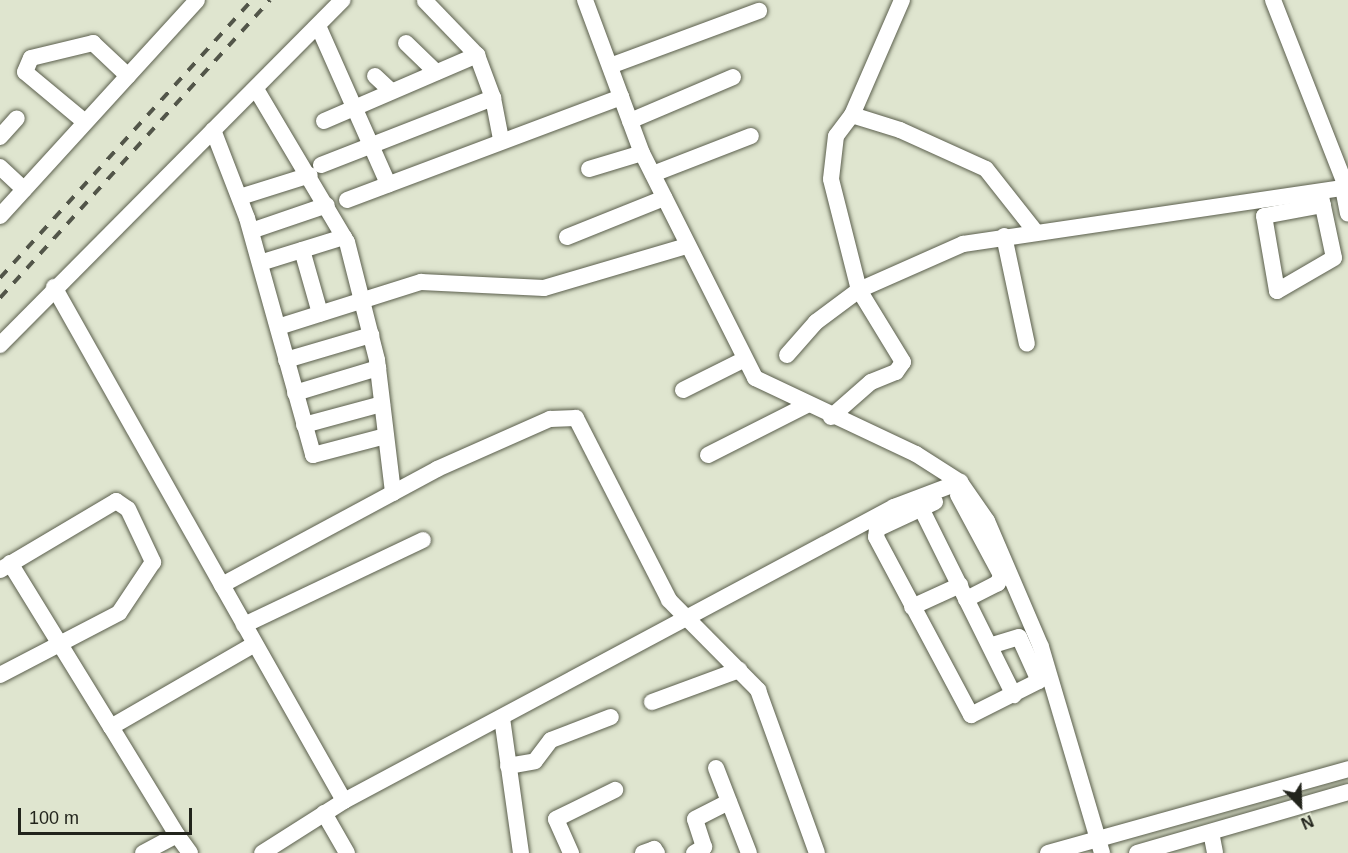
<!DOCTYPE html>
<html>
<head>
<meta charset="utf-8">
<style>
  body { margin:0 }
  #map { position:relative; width:1348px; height:853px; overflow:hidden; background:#dfe5cf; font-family:Arial,sans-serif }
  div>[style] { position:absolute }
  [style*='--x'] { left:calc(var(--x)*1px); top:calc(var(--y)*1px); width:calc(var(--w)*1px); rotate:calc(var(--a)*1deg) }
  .roads { filter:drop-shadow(0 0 2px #5b5f4d) drop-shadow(0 0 2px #5b5f4d) }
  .minor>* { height:16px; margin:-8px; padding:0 8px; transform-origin:8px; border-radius:8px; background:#fff }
  .rail>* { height:4px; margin-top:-2px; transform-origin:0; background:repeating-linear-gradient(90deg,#525549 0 10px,transparent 0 20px) }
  span { translate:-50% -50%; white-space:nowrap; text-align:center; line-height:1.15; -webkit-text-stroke:4.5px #dfe5cf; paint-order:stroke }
  .north { position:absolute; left:1270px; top:775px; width:60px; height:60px; -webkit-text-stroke:4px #dfe5cf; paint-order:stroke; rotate:157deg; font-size:16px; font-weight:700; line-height:24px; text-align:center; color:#22241c }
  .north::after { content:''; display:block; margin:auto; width:21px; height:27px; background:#22241c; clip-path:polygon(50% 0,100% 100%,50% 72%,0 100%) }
  .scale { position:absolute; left:18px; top:808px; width:174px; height:27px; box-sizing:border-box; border:3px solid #22241c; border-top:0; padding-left:8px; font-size:18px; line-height:21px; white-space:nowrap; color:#22241c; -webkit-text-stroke:4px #dfe5cf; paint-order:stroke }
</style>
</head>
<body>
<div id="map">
  <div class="roads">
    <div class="minor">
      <div style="--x:585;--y:0;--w:163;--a:69.6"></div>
      <div style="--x:642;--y:153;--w:252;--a:63.3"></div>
      <div style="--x:755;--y:378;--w:178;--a:25.3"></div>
      <div style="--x:916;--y:454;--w:52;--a:32.5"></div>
      <div style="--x:960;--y:482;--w:47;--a:55.3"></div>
      <div style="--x:987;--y:521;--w:137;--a:66.8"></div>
      <div style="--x:1041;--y:647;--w:215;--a:73.5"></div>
      <div style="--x:1273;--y:0;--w:205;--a:68.6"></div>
      <div style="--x:425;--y:1;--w:75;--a:46.1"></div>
      <div style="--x:319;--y:28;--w:171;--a:66.1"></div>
      <div style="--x:406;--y:43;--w:42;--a:44"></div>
      <div style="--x:610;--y:66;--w:159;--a:-20.3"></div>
      <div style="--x:375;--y:76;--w:22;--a:43"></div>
      <div style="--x:256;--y:89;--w:178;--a:59.3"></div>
      <div style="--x:347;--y:242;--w:122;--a:75.7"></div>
      <div style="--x:377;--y:360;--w:134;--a:83.1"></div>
      <div style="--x:852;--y:115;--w:50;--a:17.4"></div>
      <div style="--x:900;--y:130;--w:94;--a:24.4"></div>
      <div style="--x:986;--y:169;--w:79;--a:51.7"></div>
      <div style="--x:324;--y:121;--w:167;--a:-23.3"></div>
      <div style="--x:477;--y:55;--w:46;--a:69.6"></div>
      <div style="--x:493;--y:98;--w:42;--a:79"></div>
      <div style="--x:630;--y:121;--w:112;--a:-23.1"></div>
      <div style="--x:85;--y:122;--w:78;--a:-140.2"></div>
      <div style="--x:25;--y:72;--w:15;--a:-67"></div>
      <div style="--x:31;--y:58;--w:64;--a:-13.6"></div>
      <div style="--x:93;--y:43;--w:48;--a:43.3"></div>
      <div style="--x:213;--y:130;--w:94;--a:68.9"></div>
      <div style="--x:247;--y:218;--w:246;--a:74.4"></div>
      <div style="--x:313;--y:455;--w:75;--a:-14.6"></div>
      <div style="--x:0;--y:137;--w:25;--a:-48"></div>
      <div style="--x:321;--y:165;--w:185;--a:-21.3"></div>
      <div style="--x:0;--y:167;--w:33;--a:43"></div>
      <div style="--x:589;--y:169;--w:55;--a:-16.8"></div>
      <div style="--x:653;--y:174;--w:105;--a:-21.2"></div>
      <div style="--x:1320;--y:192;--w:67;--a:78"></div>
      <div style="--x:1334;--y:258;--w:66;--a:149.9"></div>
      <div style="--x:1277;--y:291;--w:76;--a:-99.8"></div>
      <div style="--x:1264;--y:216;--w:60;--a:-10.6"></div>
      <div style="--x:240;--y:197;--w:73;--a:-17.4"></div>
      <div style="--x:347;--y:200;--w:293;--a:-20.6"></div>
      <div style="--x:0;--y:216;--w:292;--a:-47.6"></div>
      <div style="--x:251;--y:231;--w:80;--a:-18.9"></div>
      <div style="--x:1004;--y:236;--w:110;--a:78"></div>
      <div style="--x:567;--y:237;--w:105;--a:-21.9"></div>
      <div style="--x:302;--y:250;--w:66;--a:74.1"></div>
      <div style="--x:260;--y:263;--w:88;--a:-17.2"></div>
      <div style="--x:54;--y:287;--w:342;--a:60.6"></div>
      <div style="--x:222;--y:585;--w:244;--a:-28.3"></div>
      <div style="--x:437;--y:469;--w:124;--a:-23.9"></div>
      <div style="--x:550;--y:419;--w:26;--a:-2"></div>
      <div style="--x:576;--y:418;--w:204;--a:62.9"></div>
      <div style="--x:669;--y:600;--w:127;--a:45.3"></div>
      <div style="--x:758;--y:690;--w:173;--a:70.1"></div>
      <div style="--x:278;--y:327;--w:150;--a:-17.5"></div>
      <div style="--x:421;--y:282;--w:123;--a:2.8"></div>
      <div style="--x:544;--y:288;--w:149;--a:-16.4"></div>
      <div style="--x:0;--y:345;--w:486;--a:-45.2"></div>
      <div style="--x:787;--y:355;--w:44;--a:-48.7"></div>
      <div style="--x:816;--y:322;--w:54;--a:-36.7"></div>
      <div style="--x:859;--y:290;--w:114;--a:-23.9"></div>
      <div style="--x:963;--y:244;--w:384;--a:-8.4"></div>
      <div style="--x:1343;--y:188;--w:26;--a:79"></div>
      <div style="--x:286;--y:360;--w:89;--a:-16.4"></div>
      <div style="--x:683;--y:390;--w:69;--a:-26.6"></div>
      <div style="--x:295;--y:393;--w:87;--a:-16.8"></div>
      <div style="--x:831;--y:417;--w:53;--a:-41.2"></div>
      <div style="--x:871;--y:382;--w:27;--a:-22"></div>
      <div style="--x:896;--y:372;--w:12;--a:-55"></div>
      <div style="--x:903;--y:362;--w:84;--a:-121.4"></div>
      <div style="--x:859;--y:290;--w:114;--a:-104.2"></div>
      <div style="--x:831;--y:179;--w:43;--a:-83.4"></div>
      <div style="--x:836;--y:136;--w:26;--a:-53"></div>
      <div style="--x:852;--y:115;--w:125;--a:-66.5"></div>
      <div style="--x:304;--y:425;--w:81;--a:-15.1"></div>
      <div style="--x:708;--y:455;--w:111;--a:-26.8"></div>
      <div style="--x:958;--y:495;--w:91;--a:61.7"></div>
      <div style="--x:1001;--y:575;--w:9;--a:111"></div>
      <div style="--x:998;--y:583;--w:36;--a:153"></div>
      <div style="--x:917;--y:500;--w:218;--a:63.6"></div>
      <div style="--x:935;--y:502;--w:64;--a:155"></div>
      <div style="--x:877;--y:529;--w:8;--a:97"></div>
      <div style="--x:876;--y:537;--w:202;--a:61.9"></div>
      <div style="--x:971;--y:715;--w:76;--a:-26.6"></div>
      <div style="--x:1039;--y:681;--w:48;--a:-114.4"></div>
      <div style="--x:1019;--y:637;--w:30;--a:163"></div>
      <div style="--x:10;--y:563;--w:193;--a:58.4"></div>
      <div style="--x:0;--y:570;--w:135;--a:-30.7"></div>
      <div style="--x:116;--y:501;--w:14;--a:34"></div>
      <div style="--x:128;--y:509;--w:59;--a:64.7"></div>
      <div style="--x:153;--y:562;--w:61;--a:123.7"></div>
      <div style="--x:119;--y:613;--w:134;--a:152.5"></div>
      <div style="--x:222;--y:585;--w:248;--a:60.5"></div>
      <div style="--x:344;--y:801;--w:97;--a:147.6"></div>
      <div style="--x:912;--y:607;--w:53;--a:-24.6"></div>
      <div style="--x:244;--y:625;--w:198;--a:-25.4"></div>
      <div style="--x:652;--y:702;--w:93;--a:-20.2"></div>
      <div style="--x:502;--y:718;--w:136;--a:82"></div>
      <div style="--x:508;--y:766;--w:27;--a:-10"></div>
      <div style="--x:535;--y:761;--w:26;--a:-53"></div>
      <div style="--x:551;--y:740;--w:64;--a:-21"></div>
      <div style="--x:716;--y:768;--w:91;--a:68.8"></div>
      <div style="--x:344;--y:801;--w:624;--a:-28.13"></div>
      <div style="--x:894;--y:507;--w:71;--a:-20.7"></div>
      <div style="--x:324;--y:813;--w:46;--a:60.1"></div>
      <div style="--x:1211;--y:832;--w:21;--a:79"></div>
      <div style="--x:177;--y:835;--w:127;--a:-121.4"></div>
      <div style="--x:111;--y:727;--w:166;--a:-30"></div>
      <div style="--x:143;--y:853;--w:38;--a:-28"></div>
      <div style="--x:177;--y:835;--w:22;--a:54"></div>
      <div style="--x:571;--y:853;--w:37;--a:-114"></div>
      <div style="--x:556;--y:819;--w:66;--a:-26.2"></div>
      <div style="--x:643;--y:853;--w:12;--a:-20"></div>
      <div style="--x:654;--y:849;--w:5;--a:53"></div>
      <div style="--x:694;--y:853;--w:12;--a:-31"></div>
      <div style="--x:704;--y:847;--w:29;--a:-108"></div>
      <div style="--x:695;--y:819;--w:38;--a:-27"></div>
      <div style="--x:1048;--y:853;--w:312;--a:-15.6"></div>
      <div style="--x:1137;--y:853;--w:220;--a:-16.1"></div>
    </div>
  </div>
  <div class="rail">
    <div style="--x:0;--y:278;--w:375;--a:-47.8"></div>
    <div style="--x:0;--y:298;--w:402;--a:-47.8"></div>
  </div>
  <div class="north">N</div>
  <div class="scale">100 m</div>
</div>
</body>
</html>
